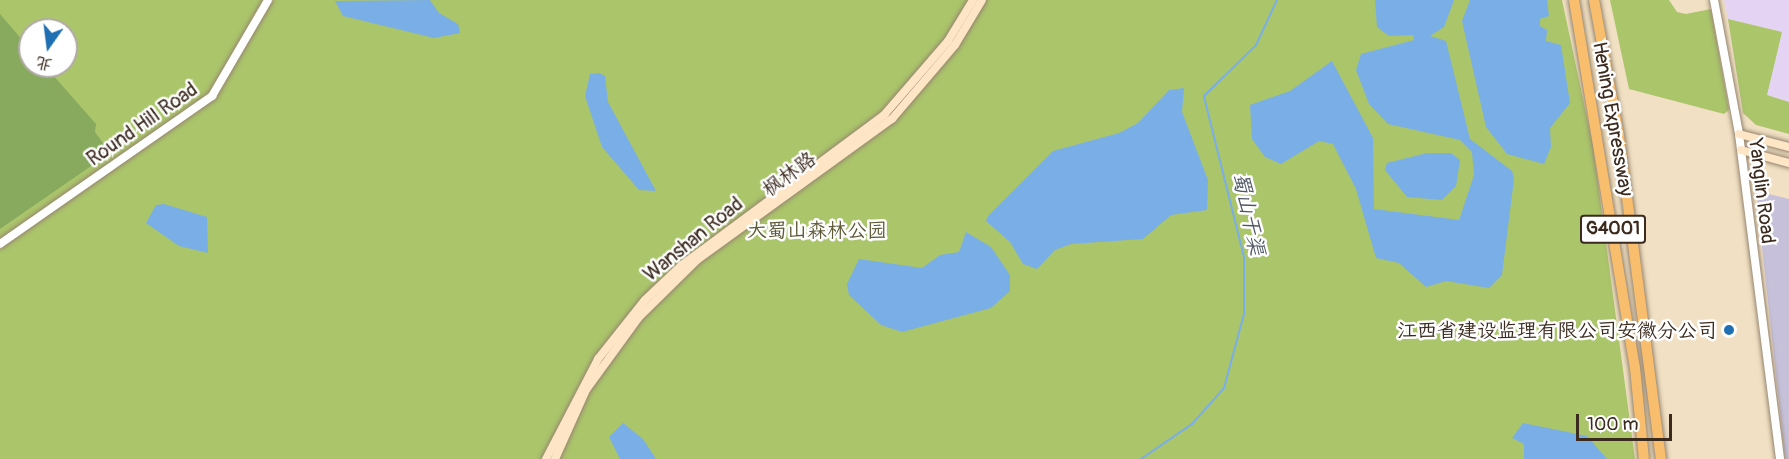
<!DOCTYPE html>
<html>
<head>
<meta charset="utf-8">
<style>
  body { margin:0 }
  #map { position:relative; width:1789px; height:459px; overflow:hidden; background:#f1e0c3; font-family:Pangolin,"LXGW WenKai TC",sans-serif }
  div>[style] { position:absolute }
  .built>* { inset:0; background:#e4d3f2 }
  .industrial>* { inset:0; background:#c6c0da }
  .green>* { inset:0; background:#abc56b }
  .forest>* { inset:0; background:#88aa5f }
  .water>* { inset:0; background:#7aaee7 }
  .stream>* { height:2px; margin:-1px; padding:0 1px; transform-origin:1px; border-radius:1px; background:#7aaee7 }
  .roads { filter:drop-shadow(0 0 2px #968570) drop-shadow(0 0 2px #968570) }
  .tertiary>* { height:8px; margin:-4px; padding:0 4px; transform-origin:4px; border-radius:4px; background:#fff }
  .secondary>* { height:8px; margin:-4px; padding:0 4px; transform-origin:4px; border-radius:4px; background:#fde5c5 }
  .motorway>* { height:10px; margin:-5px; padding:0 5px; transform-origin:5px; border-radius:5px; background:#f9be6d }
  .dots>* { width:16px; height:16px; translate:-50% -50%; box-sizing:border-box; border:3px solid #fff; border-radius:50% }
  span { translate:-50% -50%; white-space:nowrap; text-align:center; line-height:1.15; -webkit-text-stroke:5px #fff; paint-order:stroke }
  .shield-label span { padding:2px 4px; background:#fff; border:2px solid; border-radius:4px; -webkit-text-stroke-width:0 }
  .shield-label { font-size:18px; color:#3b2a1e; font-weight:700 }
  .street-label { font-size:20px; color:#3b2a1e }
  .park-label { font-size:20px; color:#5d5835 }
  .poi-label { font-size:20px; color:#3b2a1e }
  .right { translate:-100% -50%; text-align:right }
  .water-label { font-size:21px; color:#515864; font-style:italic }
  .north { position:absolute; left:18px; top:18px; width:60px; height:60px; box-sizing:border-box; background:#fff; border:2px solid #b1aaa5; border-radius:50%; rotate:194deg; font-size:16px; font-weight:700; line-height:24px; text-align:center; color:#3b2a1e }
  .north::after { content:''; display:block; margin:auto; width:21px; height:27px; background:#1f6fb2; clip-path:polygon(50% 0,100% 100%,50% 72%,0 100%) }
  .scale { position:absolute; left:1576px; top:414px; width:96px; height:27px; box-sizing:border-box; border:3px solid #3b2a1e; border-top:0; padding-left:8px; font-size:18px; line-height:21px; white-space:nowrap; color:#3b2a1e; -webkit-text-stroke:4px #fff; paint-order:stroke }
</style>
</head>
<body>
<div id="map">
  <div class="built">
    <div style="clip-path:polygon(1724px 0,1789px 0,1789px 102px,1766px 95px,1782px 32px,1728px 19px)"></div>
  </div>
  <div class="industrial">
    <div style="clip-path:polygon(1756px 191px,1789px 199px,1789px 459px,1785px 459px)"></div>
  </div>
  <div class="green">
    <div style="clip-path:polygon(evenodd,0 0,1562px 0,1593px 146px,1635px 459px,0 459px,0 0,30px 30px,66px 30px,66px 66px,30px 66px,30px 30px)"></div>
    <div style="clip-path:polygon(1610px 0,1669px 0,1677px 12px,1686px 14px,1711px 9px,1729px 110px,1724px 114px,1629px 89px)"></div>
    <div style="clip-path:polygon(1728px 19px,1782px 32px,1767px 95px,1789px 102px,1789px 134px,1756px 125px,1743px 113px)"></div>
  </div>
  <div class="forest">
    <div style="clip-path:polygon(0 14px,30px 49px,30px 66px,45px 66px,96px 124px,95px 132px,110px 153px,0 229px)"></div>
  </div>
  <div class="water">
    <div style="clip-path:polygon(430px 0,439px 13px,458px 24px,460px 33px,434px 38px,343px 16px,335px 1px)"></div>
    <div style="clip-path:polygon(1375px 0,1454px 0,1444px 27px,1430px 36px,1446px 41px,1470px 139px,1512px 171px,1514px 179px,1502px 275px,1489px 288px,1446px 281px,1426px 287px,1399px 263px,1376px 258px,1356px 189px,1333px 144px,1319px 141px,1281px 164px,1265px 157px,1252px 139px,1250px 105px,1290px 91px,1332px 61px,1373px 138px,1374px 209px,1459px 220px,1474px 175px,1472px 152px,1460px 140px,1388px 124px,1369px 104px,1356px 70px,1361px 54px,1414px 40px,1413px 35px,1389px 36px,1377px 27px)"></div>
    <div style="clip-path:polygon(1470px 0,1547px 0,1549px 16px,1540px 19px,1540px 26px,1547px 30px,1546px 41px,1561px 45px,1570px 103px,1550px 128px,1551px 147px,1544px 164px,1507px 154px,1486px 127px,1462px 21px)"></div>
    <div style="clip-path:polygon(599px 73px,605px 76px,608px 102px,656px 191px,639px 190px,602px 147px,585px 96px,590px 74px)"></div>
    <div style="clip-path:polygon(1184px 88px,1182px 112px,1208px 180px,1207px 210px,1171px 215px,1143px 239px,1071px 244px,1055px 250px,1037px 269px,1023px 264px,1010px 242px,986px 221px,988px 216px,1053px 151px,1119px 133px,1138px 123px,1169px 90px)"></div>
    <div style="clip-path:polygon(1427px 153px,1451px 153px,1460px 160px,1456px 186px,1442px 200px,1407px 197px,1385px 170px,1387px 163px)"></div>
    <div style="clip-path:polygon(164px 204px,207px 217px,208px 253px,179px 246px,146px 223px,156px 205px)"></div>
    <div style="clip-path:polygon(966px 232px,991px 247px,1010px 275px,1010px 291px,991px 308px,902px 332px,881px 325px,849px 295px,847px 284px,859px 259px,922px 268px,940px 255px,959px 252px)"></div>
    <div style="clip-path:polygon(623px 423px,643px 439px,656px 459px,620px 459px,609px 437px)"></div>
    <div style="clip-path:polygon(1523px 423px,1587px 436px,1607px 459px,1524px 459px,1524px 444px,1512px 438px)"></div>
  </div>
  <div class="stream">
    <div style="left:1141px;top:459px;width:62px;rotate:-34.5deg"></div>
    <div style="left:1192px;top:424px;width:48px;rotate:-48.4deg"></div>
    <div style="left:1224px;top:388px;width:77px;rotate:-74.9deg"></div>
    <div style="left:1244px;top:314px;width:57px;rotate:-90deg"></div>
    <div style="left:1244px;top:257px;width:166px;rotate:-104deg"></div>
    <div style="left:1204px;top:96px;width:73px;rotate:-44.4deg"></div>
    <div style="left:1256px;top:45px;width:50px;rotate:-65deg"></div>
  </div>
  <div class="roads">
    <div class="tertiary">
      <div style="left:1714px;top:0;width:136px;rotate:79.4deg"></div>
      <div style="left:1739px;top:134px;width:328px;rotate:82.8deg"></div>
      <div style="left:0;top:244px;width:259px;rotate:-34.9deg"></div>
      <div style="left:212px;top:96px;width:111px;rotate:-59.7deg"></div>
    </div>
    <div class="secondary">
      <div style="left:1739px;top:134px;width:52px;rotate:14.6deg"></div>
      <div style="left:1741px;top:150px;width:50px;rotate:15.2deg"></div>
      <div style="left:546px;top:459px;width:113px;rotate:-62.5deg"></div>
      <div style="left:598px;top:359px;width:75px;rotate:-51.5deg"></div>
      <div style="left:645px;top:300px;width:51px;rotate:-43.4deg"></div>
      <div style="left:682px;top:265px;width:252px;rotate:-36.6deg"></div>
      <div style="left:884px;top:115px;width:98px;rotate:-49.1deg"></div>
      <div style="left:948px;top:41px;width:48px;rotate:-58.6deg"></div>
      <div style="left:555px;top:459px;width:76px;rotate:-65.8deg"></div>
      <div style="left:586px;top:390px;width:90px;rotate:-54deg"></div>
      <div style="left:639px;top:317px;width:81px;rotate:-44.5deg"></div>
      <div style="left:697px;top:260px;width:241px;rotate:-35.9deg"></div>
      <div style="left:892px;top:119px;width:97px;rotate:-49.6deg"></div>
      <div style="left:955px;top:45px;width:52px;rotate:-59deg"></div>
    </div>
    <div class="motorway">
      <div style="left:1574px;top:0;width:373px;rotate:80.6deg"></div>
      <div style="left:1635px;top:368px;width:91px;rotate:84.4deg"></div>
      <div style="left:1594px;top:0;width:138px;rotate:79.6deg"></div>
      <div style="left:1619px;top:136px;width:326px;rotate:82.6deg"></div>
    </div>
  </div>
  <div class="dots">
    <div style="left:1729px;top:330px;background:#1f6fb2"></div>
  </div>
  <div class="shield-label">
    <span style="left:1613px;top:229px">G4001</span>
  </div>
  <div class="street-label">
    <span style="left:1613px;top:119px;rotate:80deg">Hening Expressway</span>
    <span style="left:142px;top:124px;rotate:-35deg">Round Hill Road</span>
    <span style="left:789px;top:174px;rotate:-36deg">枫林路</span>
    <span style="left:1762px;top:191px;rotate:83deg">Yanglin Road</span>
    <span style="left:693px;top:239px;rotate:-39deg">Wanshan Road</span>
  </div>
  <div class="park-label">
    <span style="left:817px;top:230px">大蜀山森林公园</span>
  </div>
  <div class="poi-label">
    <span class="right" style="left:1717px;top:330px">江西省建设监理有限公司安徽分公司</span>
  </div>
  <div class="water-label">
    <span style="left:1248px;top:214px;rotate:78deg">蜀山干渠</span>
  </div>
  <div class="north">北</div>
  <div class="scale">100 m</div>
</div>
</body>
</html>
